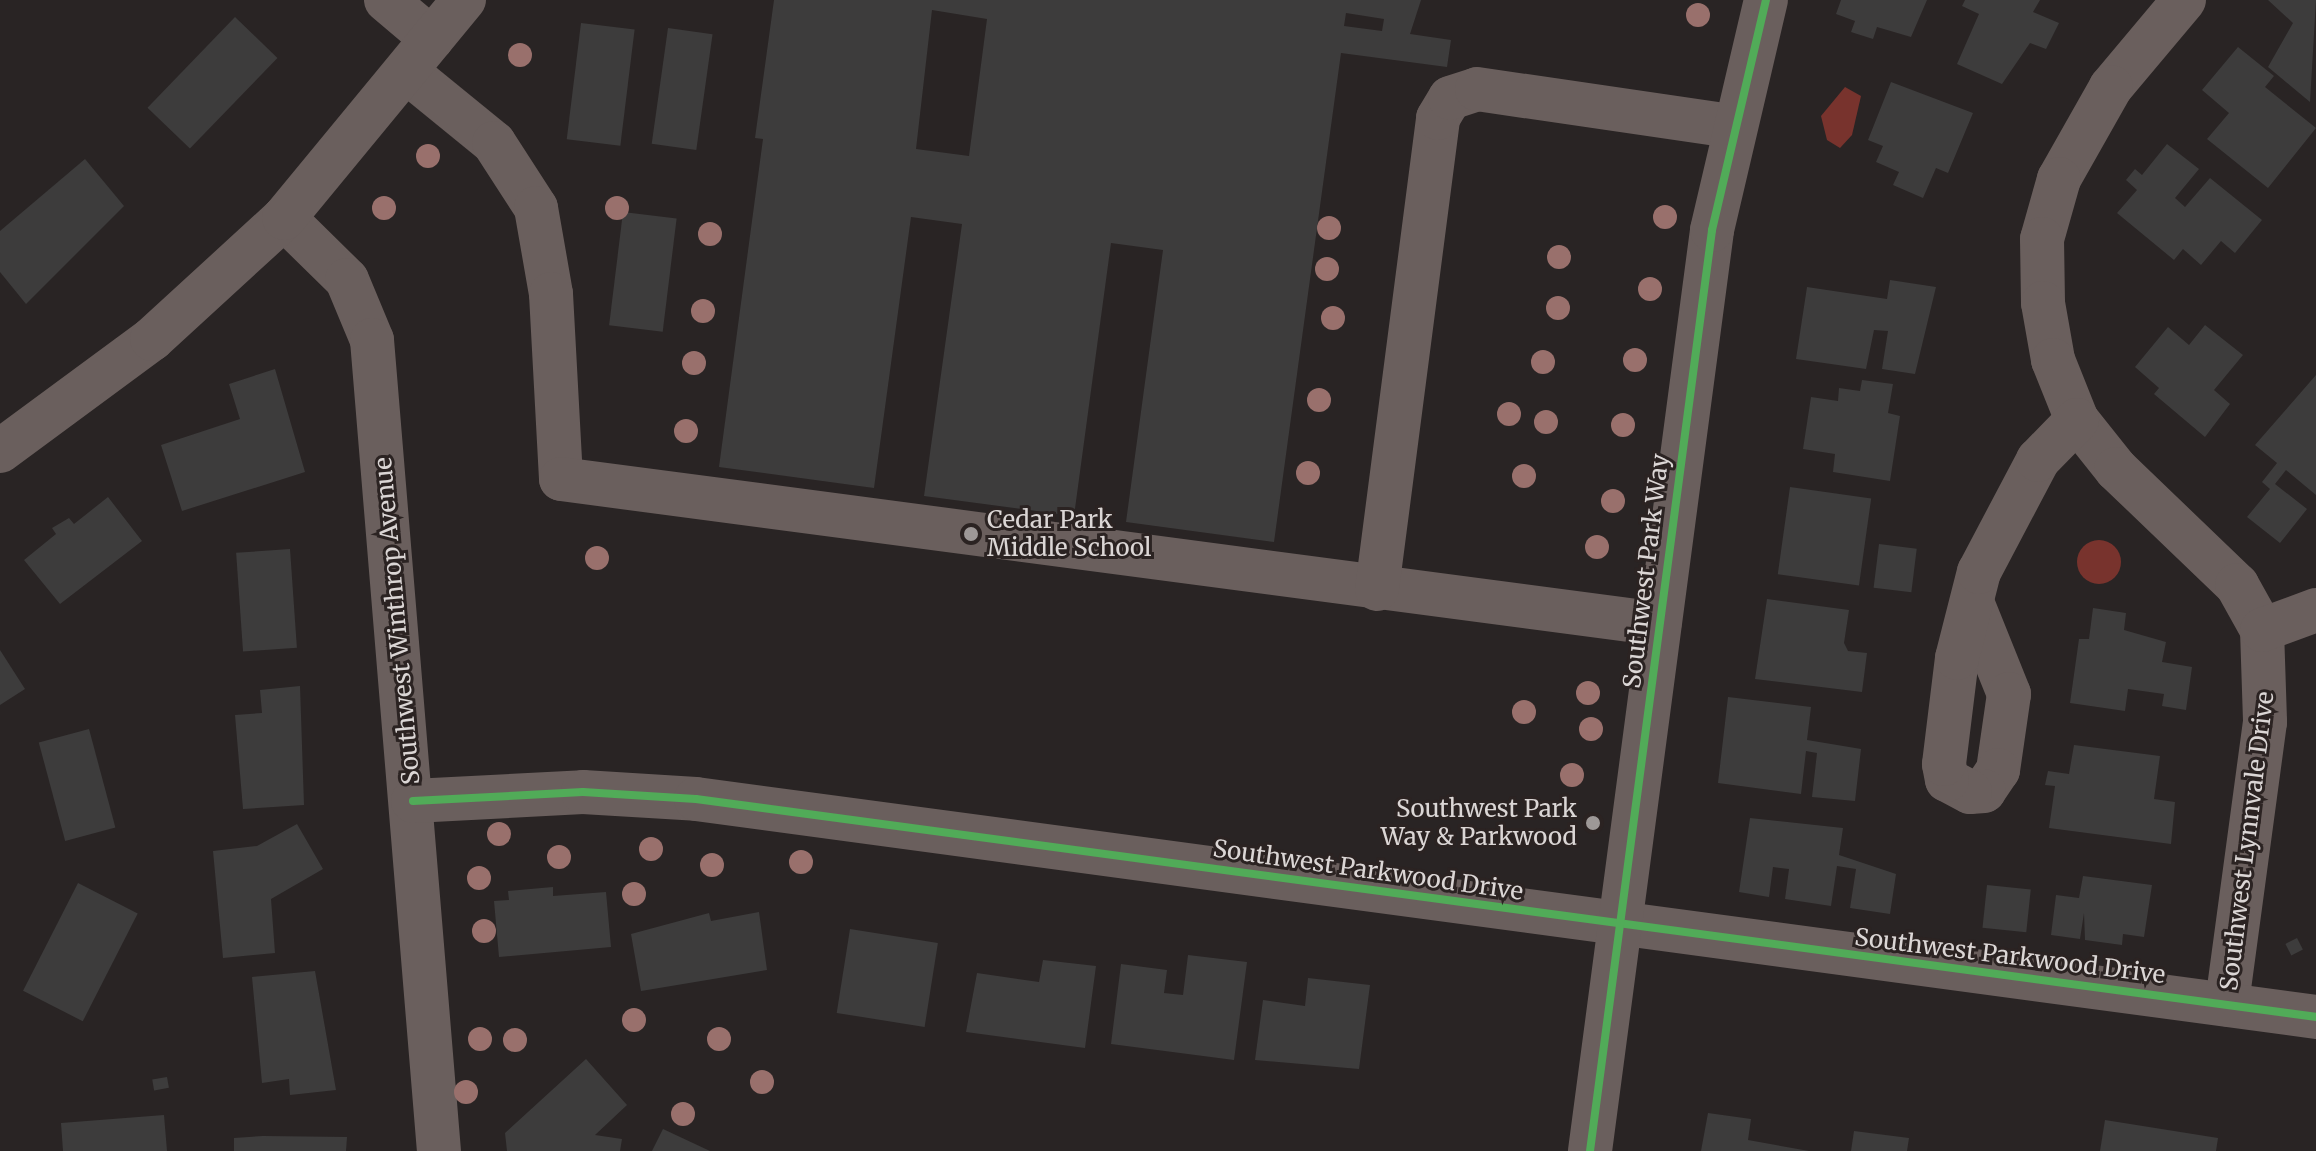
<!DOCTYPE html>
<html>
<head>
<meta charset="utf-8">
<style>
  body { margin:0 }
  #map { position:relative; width:2316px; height:1151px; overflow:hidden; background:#292424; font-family:Merriweather,serif }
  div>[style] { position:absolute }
  .water>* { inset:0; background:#78332d }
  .round { border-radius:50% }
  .building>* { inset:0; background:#3d3c3c; transform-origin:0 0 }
  .minor>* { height:44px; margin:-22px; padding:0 22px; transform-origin:22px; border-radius:22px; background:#6a5f5d }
  .cycleway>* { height:8px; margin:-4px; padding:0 4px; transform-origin:4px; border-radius:4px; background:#51ab58 }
  .trees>* { width:24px; height:24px; margin:-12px; border-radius:50%; background:#99706c }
  .dots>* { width:22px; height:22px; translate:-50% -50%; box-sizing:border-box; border:4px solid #2b2322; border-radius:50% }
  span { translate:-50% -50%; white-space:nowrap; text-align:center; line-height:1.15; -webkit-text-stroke:6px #2b2322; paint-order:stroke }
  .poi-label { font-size:24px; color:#dbd6d5 }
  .left { translate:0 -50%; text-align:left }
  .right { translate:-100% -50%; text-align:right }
  .street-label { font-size:24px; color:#dbd6d5 }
</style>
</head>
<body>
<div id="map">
  <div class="water">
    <div style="clip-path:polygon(1845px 87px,1861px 96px,1852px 135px,1840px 148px,1827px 140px,1821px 116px)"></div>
    <div class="round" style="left:2077px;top:540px;width:44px;height:44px"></div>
  </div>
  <div class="building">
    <div style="clip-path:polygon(evenodd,774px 0,1421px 0,1410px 34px,1451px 40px,1447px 67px,1341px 53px,1274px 542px,1126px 522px,1163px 250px,1111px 243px,1074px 516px,924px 496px,962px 224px,911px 217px,874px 488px,719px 467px,763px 139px,755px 138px,774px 0,932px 10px,987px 19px,969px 156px,916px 149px,932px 10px,774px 0,1346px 13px,1384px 19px,1382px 31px,1344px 26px,1346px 13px)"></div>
    <div style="clip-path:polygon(1841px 0,1927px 0,1911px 37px,1877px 27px,1873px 39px,1851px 32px,1855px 21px,1836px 14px)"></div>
    <div style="clip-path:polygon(1965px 0,2040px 0,2033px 12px,2059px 23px,2046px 49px,2030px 43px,2002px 84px,1957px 64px,1979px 14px,1962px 6px)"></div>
    <div style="clip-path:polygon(2268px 0,2316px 0,2310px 102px,2268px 67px,2293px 23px)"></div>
    <div style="left:235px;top:17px;width:59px;height:126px;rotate:44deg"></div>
    <div style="left:581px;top:23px;width:54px;height:117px;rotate:7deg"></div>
    <div style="left:668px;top:28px;width:45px;height:117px;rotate:8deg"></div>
    <div style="clip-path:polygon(2238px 47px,2274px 76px,2265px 87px,2316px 128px,2268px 188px,2207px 139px,2229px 113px,2202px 90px)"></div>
    <div style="clip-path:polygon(1891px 82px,1973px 113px,1948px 173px,1936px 168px,1923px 198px,1893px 185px,1899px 172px,1876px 162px,1883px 146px,1868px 140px)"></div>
    <div style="clip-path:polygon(2167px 144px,2199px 169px,2175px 198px,2185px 207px,2210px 178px,2262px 220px,2235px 253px,2221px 241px,2201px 265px,2183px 249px,2174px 260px,2117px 213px,2137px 190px,2126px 180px,2135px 169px,2142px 175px)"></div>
    <div style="clip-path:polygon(85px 159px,124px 206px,26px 304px,0 272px,0 231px)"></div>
    <div style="left:623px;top:212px;width:54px;height:114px;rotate:7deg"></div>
    <div style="clip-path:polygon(1890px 280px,1936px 287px,1915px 374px,1882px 369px,1888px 331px,1874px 330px,1866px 369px,1796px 359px,1807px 287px,1887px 299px)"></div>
    <div style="clip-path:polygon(2205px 325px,2243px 355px,2214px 390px,2230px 404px,2205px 437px,2154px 394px,2159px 388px,2135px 367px,2168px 327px,2189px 345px)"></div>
    <div style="clip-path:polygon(275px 369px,305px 472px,182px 511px,161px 445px,240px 419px,229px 384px)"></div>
    <div style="clip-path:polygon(2316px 375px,2316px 495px,2286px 470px,2275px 484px,2307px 509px,2280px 543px,2247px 517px,2270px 489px,2262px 482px,2277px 463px,2255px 445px)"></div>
    <div style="clip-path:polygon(1862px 380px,1893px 384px,1888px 413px,1900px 416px,1890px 481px,1833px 472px,1835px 454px,1803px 449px,1811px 397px,1838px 401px,1839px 388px,1860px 391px)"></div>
    <div style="left:1790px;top:487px;width:82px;height:88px;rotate:8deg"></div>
    <div style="clip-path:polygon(108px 497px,142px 541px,60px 604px,24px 560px,56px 534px,52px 528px,69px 518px,74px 524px)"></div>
    <div style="left:1879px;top:544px;width:38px;height:44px;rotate:7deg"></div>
    <div style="left:290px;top:549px;width:99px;height:54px;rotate:86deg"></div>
    <div style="clip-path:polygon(1767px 599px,1849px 610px,1844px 643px,1848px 651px,1867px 653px,1862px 692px,1755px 679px)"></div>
    <div style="clip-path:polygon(2093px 608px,2126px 613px,2124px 630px,2166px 642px,2162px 662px,2192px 667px,2186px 710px,2162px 706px,2164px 694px,2128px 689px,2125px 711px,2070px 703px,2079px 639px,2089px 639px)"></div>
    <div style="clip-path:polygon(0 650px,25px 689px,0 705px)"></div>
    <div style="clip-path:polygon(300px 686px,304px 805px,243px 809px,235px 715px,262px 713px,260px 690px)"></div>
    <div style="clip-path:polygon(1728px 697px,1811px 707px,1807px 740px,1861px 749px,1855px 801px,1812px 797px,1817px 753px,1806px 751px,1801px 794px,1718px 783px)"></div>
    <div style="left:89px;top:729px;width:102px;height:52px;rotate:75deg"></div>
    <div style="clip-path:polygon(2074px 745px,2160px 756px,2154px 799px,2175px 802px,2171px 844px,2049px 828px,2055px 786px,2045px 785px,2048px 771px,2069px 774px)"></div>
    <div style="clip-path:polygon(1750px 818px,1843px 828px,1839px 855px,1896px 874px,1890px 914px,1850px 908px,1856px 869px,1837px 866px,1831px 906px,1785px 899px,1789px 869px,1773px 867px,1769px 897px,1739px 892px)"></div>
    <div style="clip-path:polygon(297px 824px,323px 869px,271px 899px,275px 953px,223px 958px,213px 851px,257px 846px)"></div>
    <div style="clip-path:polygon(2083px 876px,2152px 885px,2144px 937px,2123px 934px,2122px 945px,2085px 940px,2084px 913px,2080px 939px,2051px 935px,2056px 895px,2079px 898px)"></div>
    <div style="left:78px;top:883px;width:67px;height:121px;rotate:27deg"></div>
    <div style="left:1987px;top:885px;width:44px;height:43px;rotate:6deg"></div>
    <div style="clip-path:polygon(553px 887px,553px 896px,606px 892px,611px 947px,499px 957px,494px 901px,509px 900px,508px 891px)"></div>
    <div style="clip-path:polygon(759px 912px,767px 970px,641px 991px,631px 934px,709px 913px,711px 921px)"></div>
    <div style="left:850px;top:929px;width:89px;height:85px;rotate:9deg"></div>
    <div style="left:2297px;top:938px;width:13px;height:13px;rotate:63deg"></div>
    <div style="clip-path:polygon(1188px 955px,1247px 962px,1234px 1060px,1111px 1044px,1121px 964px,1167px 970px,1164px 993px,1183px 995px)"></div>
    <div style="clip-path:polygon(1043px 960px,1096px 966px,1085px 1048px,966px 1032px,977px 973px,1039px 982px)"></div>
    <div style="clip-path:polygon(315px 971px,336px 1090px,290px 1095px,289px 1079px,262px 1083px,252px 977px)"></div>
    <div style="clip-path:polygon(1308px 978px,1370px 985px,1359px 1069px,1255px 1060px,1263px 1000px,1305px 1006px)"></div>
    <div style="clip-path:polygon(586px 1059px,627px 1105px,595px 1135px,622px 1139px,620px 1151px,507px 1151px,505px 1133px)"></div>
    <div style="left:167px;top:1077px;width:11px;height:15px;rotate:80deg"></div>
    <div style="clip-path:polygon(1708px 1113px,1751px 1119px,1748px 1140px,1809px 1151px,1701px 1151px)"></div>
    <div style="clip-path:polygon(164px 1115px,167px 1151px,63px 1151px,61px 1123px)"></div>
    <div style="clip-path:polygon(2105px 1120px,2218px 1138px,2216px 1151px,2100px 1151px)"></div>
    <div style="clip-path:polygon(663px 1129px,710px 1151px,652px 1151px)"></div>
    <div style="clip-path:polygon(1854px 1131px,1909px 1138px,1907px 1151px,1851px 1151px)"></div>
    <div style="clip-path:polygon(263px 1136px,347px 1137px,346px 1151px,234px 1151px,234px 1138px)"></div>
  </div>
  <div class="minor">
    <div style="left:386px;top:0;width:60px;rotate:40.3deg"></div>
    <div style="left:2184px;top:0;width:114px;rotate:130deg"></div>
    <div style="left:2111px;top:87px;width:106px;rotate:119.5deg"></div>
    <div style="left:2059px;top:179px;width:62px;rotate:105.8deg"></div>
    <div style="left:2042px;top:239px;width:64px;rotate:89.1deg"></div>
    <div style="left:2043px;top:303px;width:58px;rotate:80deg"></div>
    <div style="left:2053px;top:360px;width:65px;rotate:68.2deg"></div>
    <div style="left:2077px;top:420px;width:63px;rotate:51.5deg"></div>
    <div style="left:2116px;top:469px;width:168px;rotate:43.8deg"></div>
    <div style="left:2237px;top:585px;width:51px;rotate:60.9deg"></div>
    <div style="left:2262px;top:630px;width:92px;rotate:88.1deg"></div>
    <div style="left:2265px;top:722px;width:285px;rotate:97.7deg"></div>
    <div style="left:407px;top:72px;width:112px;rotate:39.2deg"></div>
    <div style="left:494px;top:143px;width:77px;rotate:57.1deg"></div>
    <div style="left:536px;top:208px;width:87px;rotate:80.1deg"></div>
    <div style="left:551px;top:294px;width:185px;rotate:86.9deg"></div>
    <div style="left:561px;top:479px;width:1108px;rotate:7.52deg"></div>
    <div style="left:284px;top:218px;width:88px;rotate:44.5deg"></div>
    <div style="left:347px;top:280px;width:65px;rotate:67.4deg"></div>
    <div style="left:372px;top:340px;width:814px;rotate:85.28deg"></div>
    <div style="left:0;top:451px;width:189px;rotate:-36.4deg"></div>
    <div style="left:152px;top:339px;width:179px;rotate:-42.5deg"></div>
    <div style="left:284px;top:218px;width:283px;rotate:-50.5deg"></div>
    <div style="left:1377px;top:589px;width:475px;rotate:-82.6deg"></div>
    <div style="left:1438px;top:118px;width:23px;rotate:-59deg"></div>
    <div style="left:1450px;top:98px;width:28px;rotate:-18deg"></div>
    <div style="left:1477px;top:89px;width:258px;rotate:8.3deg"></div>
    <div style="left:1974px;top:607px;width:94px;rotate:68.1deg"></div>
    <div style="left:2009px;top:694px;width:77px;rotate:98.2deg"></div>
    <div style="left:1998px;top:770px;width:25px;rotate:124deg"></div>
    <div style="left:1984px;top:791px;width:14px;rotate:176deg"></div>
    <div style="left:1970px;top:792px;width:26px;rotate:-152deg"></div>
    <div style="left:1947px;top:780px;width:16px;rotate:-101deg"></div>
    <div style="left:1944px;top:764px;width:107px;rotate:-83deg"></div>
    <div style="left:1957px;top:658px;width:89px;rotate:-75.7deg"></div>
    <div style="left:1979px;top:572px;width:127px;rotate:-62.2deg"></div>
    <div style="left:2038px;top:460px;width:56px;rotate:-45.7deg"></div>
    <div style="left:2262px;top:630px;width:58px;rotate:-20.3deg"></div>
    <div style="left:413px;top:801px;width:170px;rotate:-3deg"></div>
    <div style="left:583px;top:792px;width:113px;rotate:3.5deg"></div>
    <div style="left:696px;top:799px;width:1635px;rotate:7.66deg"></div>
    <div style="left:1590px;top:1151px;width:929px;rotate:-82.45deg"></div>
    <div style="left:1712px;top:230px;width:236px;rotate:-76.8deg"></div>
  </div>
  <div class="cycleway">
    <div style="left:413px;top:801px;width:170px;rotate:-3deg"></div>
    <div style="left:583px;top:792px;width:113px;rotate:3.5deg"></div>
    <div style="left:696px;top:799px;width:1635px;rotate:7.66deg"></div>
    <div style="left:1590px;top:1151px;width:929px;rotate:-82.45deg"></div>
    <div style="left:1712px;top:230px;width:236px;rotate:-76.8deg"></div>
  </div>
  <div class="trees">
    <div style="left:1698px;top:15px"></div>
    <div style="left:520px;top:55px"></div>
    <div style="left:428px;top:156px"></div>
    <div style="left:384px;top:208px"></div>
    <div style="left:617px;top:208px"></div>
    <div style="left:1665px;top:217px"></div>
    <div style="left:1329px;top:228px"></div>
    <div style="left:710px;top:234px"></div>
    <div style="left:1559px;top:257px"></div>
    <div style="left:1327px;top:269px"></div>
    <div style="left:1650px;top:289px"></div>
    <div style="left:1558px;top:308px"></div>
    <div style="left:703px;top:311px"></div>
    <div style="left:1333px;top:318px"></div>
    <div style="left:1635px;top:360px"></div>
    <div style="left:1543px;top:362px"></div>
    <div style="left:694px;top:363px"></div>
    <div style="left:1319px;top:400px"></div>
    <div style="left:1509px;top:414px"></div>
    <div style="left:1546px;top:422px"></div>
    <div style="left:1623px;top:425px"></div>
    <div style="left:686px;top:431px"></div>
    <div style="left:1308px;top:473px"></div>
    <div style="left:1524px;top:476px"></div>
    <div style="left:1613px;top:501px"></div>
    <div style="left:1597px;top:547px"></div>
    <div style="left:597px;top:558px"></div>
    <div style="left:1588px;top:693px"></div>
    <div style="left:1524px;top:712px"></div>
    <div style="left:1591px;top:729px"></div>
    <div style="left:1572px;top:775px"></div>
    <div style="left:499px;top:834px"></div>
    <div style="left:651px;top:849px"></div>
    <div style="left:559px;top:857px"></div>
    <div style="left:801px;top:862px"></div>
    <div style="left:712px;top:865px"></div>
    <div style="left:479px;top:878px"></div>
    <div style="left:634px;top:894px"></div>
    <div style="left:484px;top:931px"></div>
    <div style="left:634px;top:1020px"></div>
    <div style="left:480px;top:1039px"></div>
    <div style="left:719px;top:1039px"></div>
    <div style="left:515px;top:1040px"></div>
    <div style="left:762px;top:1082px"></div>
    <div style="left:466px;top:1092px"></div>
    <div style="left:683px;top:1114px"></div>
  </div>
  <div class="dots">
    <div style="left:971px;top:534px;background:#9d9897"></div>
    <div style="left:1593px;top:823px;background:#9d9897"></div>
  </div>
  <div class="poi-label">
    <span class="left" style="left:987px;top:534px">Cedar Park<br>Middle School</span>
    <span class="right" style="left:1577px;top:823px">Southwest Park<br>Way &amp; Parkwood</span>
  </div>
  <div class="street-label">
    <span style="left:1646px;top:571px;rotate:-83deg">Southwest Park Way</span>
    <span style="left:397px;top:621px;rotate:-95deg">Southwest Winthrop Avenue</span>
    <span style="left:2247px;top:841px;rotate:-83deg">Southwest Lynnvale Drive</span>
    <span style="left:1368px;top:870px;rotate:8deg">Southwest Parkwood Drive</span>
    <span style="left:2010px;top:956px;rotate:7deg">Southwest Parkwood Drive</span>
  </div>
</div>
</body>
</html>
